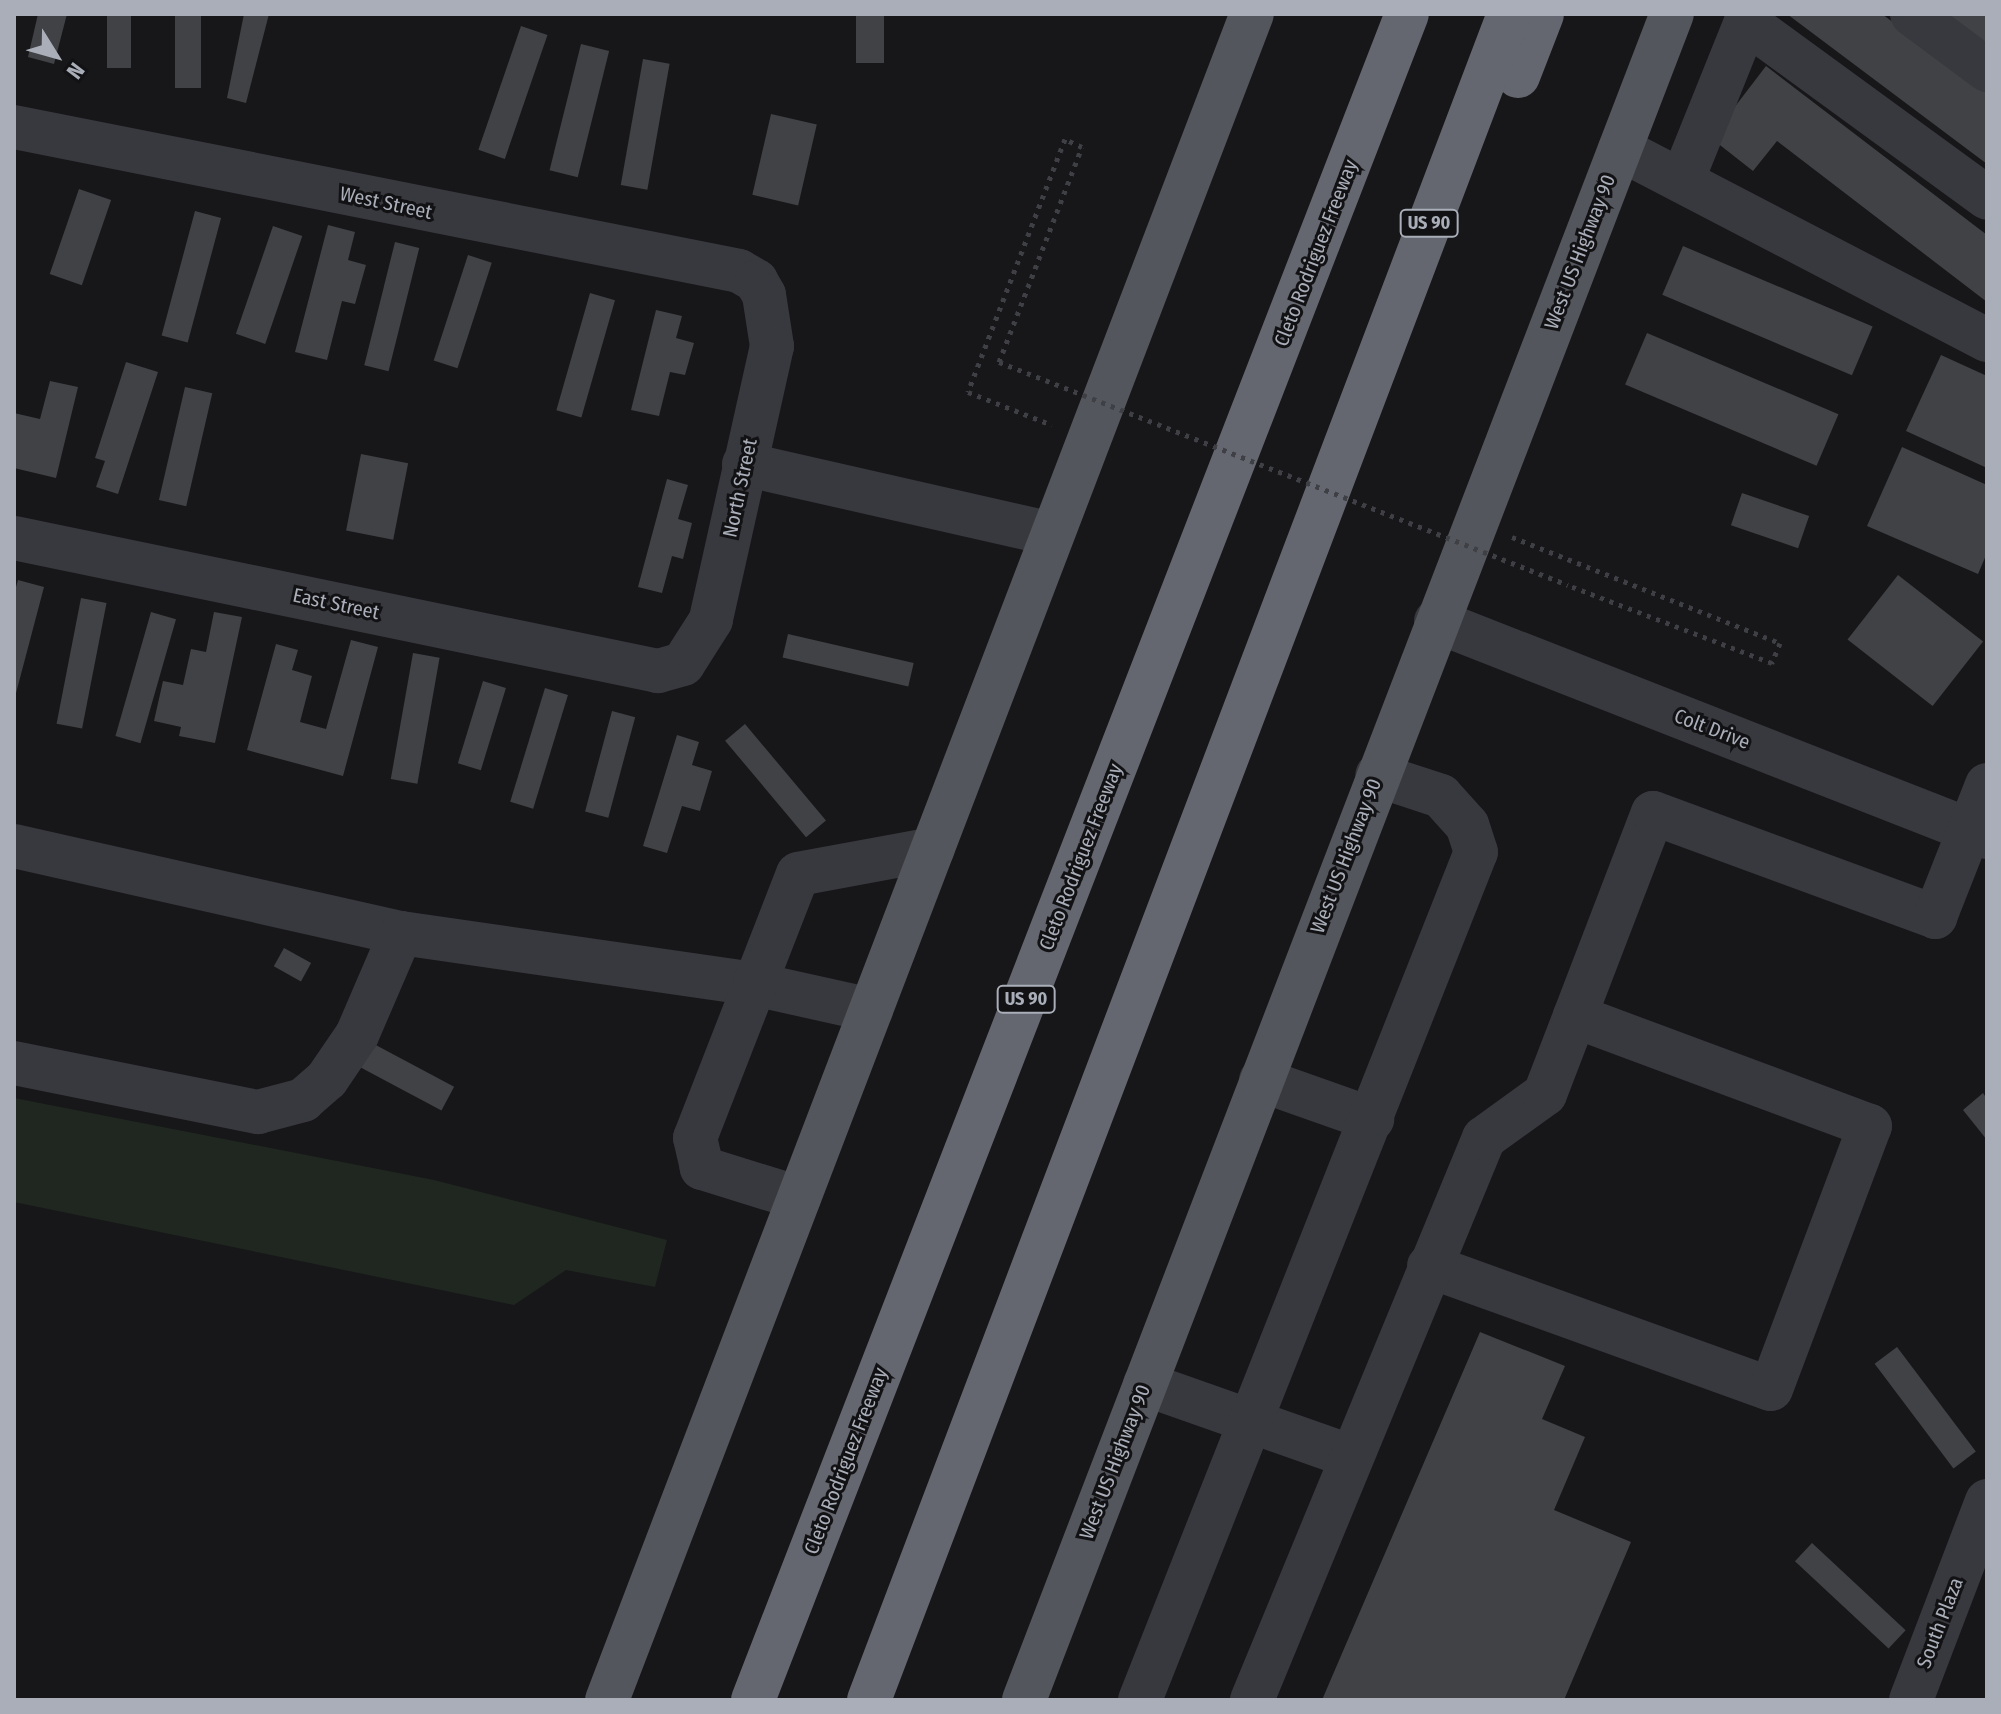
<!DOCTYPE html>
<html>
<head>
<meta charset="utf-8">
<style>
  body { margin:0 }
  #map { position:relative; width:2001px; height:1714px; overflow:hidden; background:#171719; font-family:"Fira Sans Condensed",sans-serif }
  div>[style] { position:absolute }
  .green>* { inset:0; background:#1f2720 }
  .building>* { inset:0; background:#414246; transform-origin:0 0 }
  .path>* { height:5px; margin-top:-2.5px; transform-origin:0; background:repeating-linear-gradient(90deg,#3e4045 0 4px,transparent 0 10px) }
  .minor>* { height:44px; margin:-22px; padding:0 22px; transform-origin:22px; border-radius:22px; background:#38393e }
  .major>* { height:44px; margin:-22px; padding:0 22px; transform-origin:22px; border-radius:22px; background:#54565d }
  .highway>* { height:44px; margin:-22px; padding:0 22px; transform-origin:22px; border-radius:22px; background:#64676f }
  .path-bridge>* { height:5px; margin-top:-2.5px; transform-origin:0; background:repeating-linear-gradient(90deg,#3e4045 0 4px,transparent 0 10px) }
  span { translate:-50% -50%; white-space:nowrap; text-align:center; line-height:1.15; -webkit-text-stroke:6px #121214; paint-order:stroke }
  .shield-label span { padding:2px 6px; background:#121214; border:2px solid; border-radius:6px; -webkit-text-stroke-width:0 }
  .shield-label { font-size:18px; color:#a9aeb9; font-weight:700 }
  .street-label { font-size:20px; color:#a9aeb9 }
  .frame { position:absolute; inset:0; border:16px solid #a9aeb9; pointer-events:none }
  .north { position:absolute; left:16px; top:16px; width:80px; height:80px; -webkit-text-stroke:6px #121214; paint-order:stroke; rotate:127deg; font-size:22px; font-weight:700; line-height:32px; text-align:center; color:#a9aeb9 }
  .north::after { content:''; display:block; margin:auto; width:28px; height:36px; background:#a9aeb9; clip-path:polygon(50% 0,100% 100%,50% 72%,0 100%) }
</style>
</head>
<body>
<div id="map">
  <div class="green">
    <div style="clip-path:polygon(14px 1098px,434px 1180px,667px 1240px,655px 1287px,566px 1270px,514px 1305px,14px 1202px)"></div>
  </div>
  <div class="building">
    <div style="clip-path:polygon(38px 14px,67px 14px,54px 64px,28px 57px)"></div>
    <div style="left:107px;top:14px;width:24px;height:54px"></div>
    <div style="left:175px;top:14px;width:26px;height:74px"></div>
    <div style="clip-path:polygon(244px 14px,269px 14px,246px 103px,227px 98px)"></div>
    <div style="left:856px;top:14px;width:28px;height:49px"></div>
    <div style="clip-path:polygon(1787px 14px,1882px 14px,1987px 93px,1987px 164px)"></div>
    <div style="clip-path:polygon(1947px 14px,1987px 14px,1987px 44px)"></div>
    <div style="left:521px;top:26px;width:28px;height:131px;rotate:19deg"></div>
    <div style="left:581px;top:44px;width:29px;height:130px;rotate:14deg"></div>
    <div style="left:643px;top:59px;width:27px;height:128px;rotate:10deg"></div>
    <div style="clip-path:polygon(1766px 66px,1987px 235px,1987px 302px,1777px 141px,1753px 171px,1711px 138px)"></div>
    <div style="left:771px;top:114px;width:47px;height:83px;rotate:13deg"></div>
    <div style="left:79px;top:189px;width:34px;height:90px;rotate:19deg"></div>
    <div style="left:195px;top:211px;width:27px;height:129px;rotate:15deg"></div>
    <div style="clip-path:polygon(328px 225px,355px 232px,348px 260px,366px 265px,355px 304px,342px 301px,327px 360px,295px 352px)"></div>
    <div style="left:273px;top:226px;width:31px;height:114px;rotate:19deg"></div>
    <div style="left:395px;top:242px;width:25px;height:127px;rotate:14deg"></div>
    <div style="left:1683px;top:246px;width:206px;height:53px;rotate:23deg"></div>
    <div style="left:468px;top:255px;width:25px;height:111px;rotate:18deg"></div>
    <div style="left:590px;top:293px;width:26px;height:122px;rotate:16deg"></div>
    <div style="clip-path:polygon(656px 310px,682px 316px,676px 338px,694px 343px,685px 375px,670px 372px,659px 416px,631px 410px)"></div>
    <div style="left:1647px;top:333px;width:208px;height:56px;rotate:23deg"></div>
    <div style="clip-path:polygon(1941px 355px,1987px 376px,1987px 468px,1906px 431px)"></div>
    <div style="clip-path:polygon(126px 362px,158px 372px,118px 494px,96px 487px,105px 461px,95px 458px)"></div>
    <div style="clip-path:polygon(50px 381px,78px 387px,56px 478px,14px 468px,14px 413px,40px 419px)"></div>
    <div style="left:185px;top:387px;width:28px;height:116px;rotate:13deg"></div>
    <div style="clip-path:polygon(1902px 447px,1987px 485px,1987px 553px,1978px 574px,1867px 526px)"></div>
    <div style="left:361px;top:454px;width:48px;height:78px;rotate:11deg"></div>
    <div style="clip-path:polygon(667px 479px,688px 485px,678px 519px,692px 523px,683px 559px,672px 556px,662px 593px,638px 587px)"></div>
    <div style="left:1742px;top:493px;width:71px;height:34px;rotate:19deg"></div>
    <div style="left:1898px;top:575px;width:108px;height:82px;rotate:38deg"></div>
    <div style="clip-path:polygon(18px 580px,44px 587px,15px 697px,14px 594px)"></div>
    <div style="left:81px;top:598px;width:26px;height:128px;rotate:11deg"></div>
    <div style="left:151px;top:612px;width:26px;height:129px;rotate:16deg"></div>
    <div style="clip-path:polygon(214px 612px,242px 617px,215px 743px,179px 736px,181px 727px,154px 721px,163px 681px,183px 685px,191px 649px,206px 652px)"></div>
    <div style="left:788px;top:634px;width:129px;height:24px;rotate:13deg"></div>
    <div style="clip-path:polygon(351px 640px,378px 647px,343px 776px,247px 750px,276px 644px,298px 650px,292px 670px,312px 676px,300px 722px,326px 729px)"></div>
    <div style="left:413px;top:653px;width:27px;height:128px;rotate:10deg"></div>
    <div style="left:483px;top:681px;width:24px;height:86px;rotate:17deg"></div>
    <div style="left:545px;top:688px;width:24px;height:119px;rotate:17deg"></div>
    <div style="left:612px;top:711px;width:24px;height:104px;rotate:15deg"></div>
    <div style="left:745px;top:724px;width:126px;height:26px;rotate:50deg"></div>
    <div style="clip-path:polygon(677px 735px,699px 742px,692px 765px,712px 771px,700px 811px,682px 806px,667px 853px,643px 846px)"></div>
    <div style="left:284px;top:948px;width:31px;height:21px;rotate:29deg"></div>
    <div style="left:372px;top:1043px;width:93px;height:27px;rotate:28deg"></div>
    <div style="clip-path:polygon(1983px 1093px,1987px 1099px,1987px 1140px,1963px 1110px)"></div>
    <div style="clip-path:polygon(1480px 1332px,1565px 1366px,1542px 1419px,1585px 1437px,1554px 1510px,1631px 1542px,1564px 1700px,1322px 1700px)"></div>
    <div style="left:1897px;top:1347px;width:131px;height:28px;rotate:53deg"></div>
    <div style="left:1812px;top:1543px;width:128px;height:25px;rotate:43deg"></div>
  </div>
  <div class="path">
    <div style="left:999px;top:362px;width:230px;rotate:-68.9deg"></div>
    <div style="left:1082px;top:147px;width:19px;rotate:-155deg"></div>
    <div style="left:1065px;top:139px;width:271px;rotate:111deg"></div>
    <div style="left:968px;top:392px;width:90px;rotate:21.4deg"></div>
    <div style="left:1512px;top:537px;width:288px;rotate:21.6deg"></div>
    <div style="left:1780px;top:643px;width:22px;rotate:112deg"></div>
    <div style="left:1772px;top:663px;width:218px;rotate:-159.1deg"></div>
  </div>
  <div class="minor">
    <div style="left:1912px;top:14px;width:94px;rotate:36.7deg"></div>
    <div style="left:1746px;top:22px;width:298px;rotate:36.1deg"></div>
    <div style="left:14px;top:127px;width:739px;rotate:11.23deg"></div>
    <div style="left:739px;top:271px;width:20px;rotate:30deg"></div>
    <div style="left:756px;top:281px;width:16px;rotate:60deg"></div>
    <div style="left:764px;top:295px;width:52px;rotate:81.1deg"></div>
    <div style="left:772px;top:346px;width:281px;rotate:102.6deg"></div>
    <div style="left:711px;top:620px;width:52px;rotate:122.5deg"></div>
    <div style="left:683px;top:664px;width:26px;rotate:164deg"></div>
    <div style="left:658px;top:671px;width:658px;rotate:-168.33deg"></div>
    <div style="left:1620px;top:149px;width:414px;rotate:27.5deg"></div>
    <div style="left:1682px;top:181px;width:180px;rotate:-68.1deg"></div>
    <div style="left:744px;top:464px;width:316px;rotate:12.8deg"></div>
    <div style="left:1436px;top:621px;width:592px;rotate:21.41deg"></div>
    <div style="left:14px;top:846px;width:397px;rotate:12.7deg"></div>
    <div style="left:401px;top:933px;width:357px;rotate:8.2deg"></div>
    <div style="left:754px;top:984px;width:120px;rotate:12.5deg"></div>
    <div style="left:14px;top:1063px;width:249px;rotate:11.4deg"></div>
    <div style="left:258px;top:1112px;width:47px;rotate:-14.9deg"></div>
    <div style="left:303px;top:1100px;width:32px;rotate:-41deg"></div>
    <div style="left:327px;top:1079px;width:53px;rotate:-55.7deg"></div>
    <div style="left:357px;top:1035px;width:111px;rotate:-66.7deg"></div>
    <div style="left:1261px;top:1080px;width:118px;rotate:19.4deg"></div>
    <div style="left:799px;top:1198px;width:102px;rotate:-162.8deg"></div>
    <div style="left:702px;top:1168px;width:31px;rotate:-103deg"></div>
    <div style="left:695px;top:1138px;width:283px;rotate:-68.7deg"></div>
    <div style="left:798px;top:874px;width:137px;rotate:-10.5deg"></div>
    <div style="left:1429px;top:1266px;width:363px;rotate:19.8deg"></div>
    <div style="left:1771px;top:1389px;width:281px;rotate:-69.4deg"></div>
    <div style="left:1870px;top:1126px;width:315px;rotate:-159.6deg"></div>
    <div style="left:1145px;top:1384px;width:216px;rotate:19.4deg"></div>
    <div style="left:1140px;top:1700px;width:912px;rotate:-68.39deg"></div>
    <div style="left:1476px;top:852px;width:28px;rotate:-108deg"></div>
    <div style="left:1467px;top:825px;width:39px;rotate:-132deg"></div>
    <div style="left:1441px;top:796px;width:67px;rotate:-161.8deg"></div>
    <div style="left:1252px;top:1700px;width:608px;rotate:-67.57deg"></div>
    <div style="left:1484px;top:1138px;width:75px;rotate:-35.8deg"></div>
    <div style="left:1545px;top:1094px;width:301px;rotate:-69deg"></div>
    <div style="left:1653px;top:813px;width:301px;rotate:20.2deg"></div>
    <div style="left:1935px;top:917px;width:142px;rotate:-68.5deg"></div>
    <div style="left:1911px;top:1700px;width:213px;rotate:-69.1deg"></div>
  </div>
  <div class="major">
    <div style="left:607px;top:1700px;width:1805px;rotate:-69.07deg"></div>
    <div style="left:1024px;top:1700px;width:1806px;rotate:-68.98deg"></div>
  </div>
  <div class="highway">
    <div style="left:1518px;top:76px;width:66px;rotate:-68.8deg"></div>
    <div style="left:753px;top:1700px;width:1808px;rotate:-68.8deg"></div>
    <div style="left:869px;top:1700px;width:1803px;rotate:-69.21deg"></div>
  </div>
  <div class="path-bridge">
    <div style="left:999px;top:362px;width:611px;rotate:21.4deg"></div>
  </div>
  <div class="shield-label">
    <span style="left:1429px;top:223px">US 90</span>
    <span style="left:1026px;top:999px">US 90</span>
  </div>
  <div class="street-label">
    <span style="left:386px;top:203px;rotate:12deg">West Street</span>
    <span style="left:1580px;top:252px;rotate:-69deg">West US Highway 90</span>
    <span style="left:1316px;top:253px;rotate:-69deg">Cleto Rodriguez Freeway</span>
    <span style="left:740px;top:488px;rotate:-78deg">North Street</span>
    <span style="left:336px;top:604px;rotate:12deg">East Street</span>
    <span style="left:1712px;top:729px;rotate:21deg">Colt Drive</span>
    <span style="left:1346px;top:856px;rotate:-69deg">West US Highway 90</span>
    <span style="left:1081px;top:857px;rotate:-69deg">Cleto Rodriguez Freeway</span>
    <span style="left:846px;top:1461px;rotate:-69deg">Cleto Rodriguez Freeway</span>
    <span style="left:1115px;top:1462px;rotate:-69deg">West US Highway 90</span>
    <span style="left:1940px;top:1623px;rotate:-69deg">South Plaza</span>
  </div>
  <div class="frame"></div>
  <div class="north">N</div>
</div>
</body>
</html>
